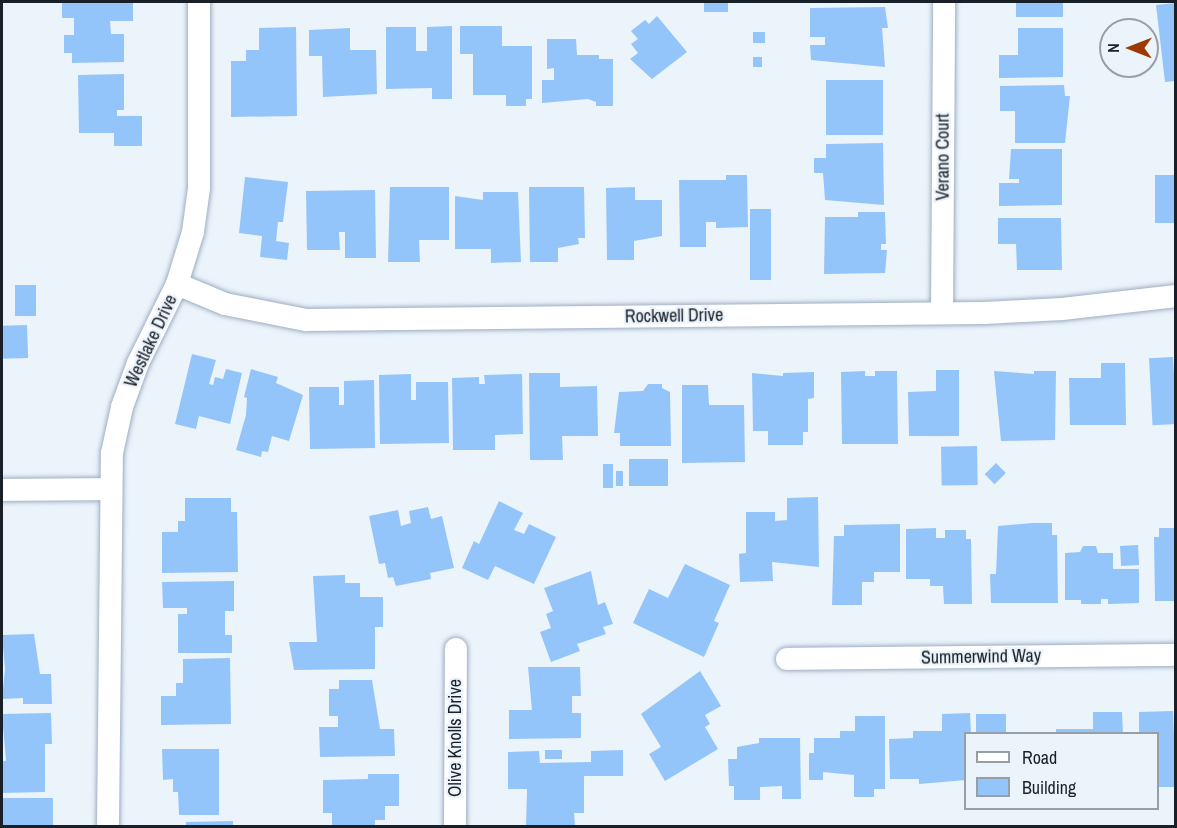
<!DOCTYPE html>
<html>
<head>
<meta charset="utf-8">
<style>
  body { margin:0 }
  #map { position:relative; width:1177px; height:828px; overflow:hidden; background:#ebf3fb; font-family:"Archivo Narrow",sans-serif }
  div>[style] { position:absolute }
  .building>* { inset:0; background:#94c5fa; transform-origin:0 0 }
  .roads { filter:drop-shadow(0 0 2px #9daec2) drop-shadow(0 0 2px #9daec2) }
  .street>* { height:22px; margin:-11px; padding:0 11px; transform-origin:11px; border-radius:11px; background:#fff }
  span { translate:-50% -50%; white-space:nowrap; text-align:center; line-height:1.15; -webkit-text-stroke:4.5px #ebf3fb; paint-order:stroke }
  .street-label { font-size:18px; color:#192027 }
  .frame { position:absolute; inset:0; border:3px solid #192027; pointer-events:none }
  .legend { position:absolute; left:964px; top:732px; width:195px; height:78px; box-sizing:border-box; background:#ebf3fb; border:2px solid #979fa6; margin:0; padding:8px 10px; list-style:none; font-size:18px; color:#192027 }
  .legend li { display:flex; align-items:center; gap:12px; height:30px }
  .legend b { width:30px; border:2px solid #979fa6 }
  .north { position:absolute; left:1099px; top:18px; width:60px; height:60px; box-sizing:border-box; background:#ebf3fb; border:2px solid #979fa6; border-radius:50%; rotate:270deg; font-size:16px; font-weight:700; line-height:24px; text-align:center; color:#192027 }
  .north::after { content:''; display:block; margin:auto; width:21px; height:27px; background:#9d3903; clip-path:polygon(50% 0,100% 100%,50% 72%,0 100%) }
</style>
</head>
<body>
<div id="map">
  <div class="building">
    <div style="clip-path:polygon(62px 2px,133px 2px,133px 21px,110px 21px,111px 34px,124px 34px,124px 62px,72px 63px,72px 53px,64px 53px,64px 35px,74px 35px,74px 18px,62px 18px)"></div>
    <div style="left:704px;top:2px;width:24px;height:10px"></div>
    <div style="left:1016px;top:2px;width:47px;height:15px"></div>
    <div style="clip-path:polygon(1176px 3px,1176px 81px,1165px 82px,1156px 5px)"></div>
    <div style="clip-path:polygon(885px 7px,888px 28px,882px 28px,885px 67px,811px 60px,810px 45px,825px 45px,825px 37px,810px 37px,810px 8px)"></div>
    <div style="clip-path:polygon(657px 16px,687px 52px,652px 79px,630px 59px,638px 53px,631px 44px,638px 39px,631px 31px,645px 20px,649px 24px)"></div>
    <div style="clip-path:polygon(452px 26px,452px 99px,432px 99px,432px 88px,386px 89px,386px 27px,416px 27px,416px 51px,427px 51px,427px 27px)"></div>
    <div style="clip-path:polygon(460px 26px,502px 26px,502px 46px,532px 46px,532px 99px,526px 99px,526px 106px,506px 106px,506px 95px,473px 95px,473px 54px,460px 54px)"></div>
    <div style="clip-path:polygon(296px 27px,297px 116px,231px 117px,231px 61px,246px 61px,246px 50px,259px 50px,259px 28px)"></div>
    <div style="clip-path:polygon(350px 28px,350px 50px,376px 50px,377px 94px,323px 97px,322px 56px,309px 56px,309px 30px)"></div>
    <div style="clip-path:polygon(1018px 28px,1063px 28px,1063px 77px,999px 78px,999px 55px,1018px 55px)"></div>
    <div style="left:753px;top:32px;width:12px;height:11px"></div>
    <div style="clip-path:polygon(547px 39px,576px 39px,577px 55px,599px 55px,599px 59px,613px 59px,613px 106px,596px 106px,596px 102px,588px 99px,542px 103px,542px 80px,554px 80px,554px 68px,547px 69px)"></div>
    <div style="left:753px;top:57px;width:9px;height:10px"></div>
    <div style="clip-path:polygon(124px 74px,124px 110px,117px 110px,117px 116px,142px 116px,142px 146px,114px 146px,114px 133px,79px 133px,78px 75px)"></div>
    <div style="left:883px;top:80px;width:55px;height:57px;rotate:90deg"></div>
    <div style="clip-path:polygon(1064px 85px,1065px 96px,1070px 96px,1065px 143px,1015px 143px,1015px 111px,1000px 111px,1000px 86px)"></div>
    <div style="clip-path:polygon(883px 143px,884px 205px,825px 200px,823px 173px,814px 173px,814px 158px,826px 158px,826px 144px)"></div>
    <div style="clip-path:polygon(1011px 149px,1062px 149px,1062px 205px,999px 206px,999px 183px,1019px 183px,1019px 179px,1009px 179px)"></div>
    <div style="clip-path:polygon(726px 175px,747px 175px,748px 227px,716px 228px,716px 222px,706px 222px,706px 247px,680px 247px,679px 180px,726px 180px)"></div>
    <div style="left:1155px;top:175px;width:21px;height:48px"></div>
    <div style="clip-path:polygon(245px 177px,288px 182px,283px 222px,278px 222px,276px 241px,289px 243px,287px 260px,260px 257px,262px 236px,239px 233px)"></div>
    <div style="clip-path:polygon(390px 187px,449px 187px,449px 240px,419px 240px,420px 262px,388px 262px)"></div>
    <div style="clip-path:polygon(529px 187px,584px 187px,585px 238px,578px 238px,579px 244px,558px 248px,558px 262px,530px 262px)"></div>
    <div style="clip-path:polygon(635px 187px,635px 200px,662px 200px,662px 236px,634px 241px,634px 260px,607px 260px,606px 188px)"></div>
    <div style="clip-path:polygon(375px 190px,376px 258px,345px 258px,345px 232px,339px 232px,340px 250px,307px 250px,306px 191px)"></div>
    <div style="clip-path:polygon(483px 192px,518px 192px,521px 262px,491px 263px,491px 249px,455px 249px,455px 196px,483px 200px)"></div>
    <div style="left:750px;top:209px;width:21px;height:71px"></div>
    <div style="clip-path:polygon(858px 212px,885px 212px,886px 244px,881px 244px,881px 250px,887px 250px,885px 273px,824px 274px,825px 217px,858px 217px)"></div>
    <div style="clip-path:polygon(998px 218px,1061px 218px,1062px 270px,1017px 270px,1016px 244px,998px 244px)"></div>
    <div style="left:15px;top:285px;width:21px;height:31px"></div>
    <div style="left:27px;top:325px;width:33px;height:25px;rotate:88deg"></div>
    <div style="clip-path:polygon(192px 354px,216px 360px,209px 384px,213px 385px,215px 377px,223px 379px,226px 369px,242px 373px,230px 424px,199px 416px,196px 429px,175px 424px)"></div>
    <div style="left:1173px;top:357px;width:67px;height:24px;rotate:87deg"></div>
    <div style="clip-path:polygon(1101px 363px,1125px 363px,1126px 425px,1070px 425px,1069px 378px,1101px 378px)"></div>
    <div style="clip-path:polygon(251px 369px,278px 377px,276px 383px,303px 395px,289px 441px,272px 436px,268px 452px,262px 451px,261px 457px,236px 450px,246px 415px,247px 398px,244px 397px)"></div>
    <div style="clip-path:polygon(936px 370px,959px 370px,959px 436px,909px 436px,908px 392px,936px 391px)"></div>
    <div style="clip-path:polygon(865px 371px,865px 376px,875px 376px,875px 371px,897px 371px,898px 444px,842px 444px,841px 372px)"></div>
    <div style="clip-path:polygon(994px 371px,1034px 374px,1034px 371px,1056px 371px,1055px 440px,1001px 441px)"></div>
    <div style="clip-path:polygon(814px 372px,814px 398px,808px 399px,808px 432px,803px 432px,803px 445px,768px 445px,768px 431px,753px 431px,752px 373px,783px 376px,783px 373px)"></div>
    <div style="clip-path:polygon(529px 373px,560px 373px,560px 387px,597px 386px,598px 436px,562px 436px,563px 460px,530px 460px)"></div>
    <div style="clip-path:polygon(411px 374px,411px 400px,416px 400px,416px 382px,448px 382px,449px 443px,380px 444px,379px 375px)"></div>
    <div style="clip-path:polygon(522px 374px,523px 434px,495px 435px,495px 450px,453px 450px,452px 378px,479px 377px,479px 384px,485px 384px,484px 375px)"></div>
    <div style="clip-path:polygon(374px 380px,375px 448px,310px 449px,309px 387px,339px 387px,339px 405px,344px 405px,344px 381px)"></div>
    <div style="clip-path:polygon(648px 384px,662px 384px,662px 388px,670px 392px,671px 446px,620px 446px,620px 433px,614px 433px,619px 392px,643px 391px)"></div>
    <div style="clip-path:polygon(682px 385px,708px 385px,709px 405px,744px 405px,745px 462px,682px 463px)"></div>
    <div style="left:977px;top:446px;width:39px;height:36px;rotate:89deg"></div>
    <div style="left:629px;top:459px;width:39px;height:27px"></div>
    <div style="left:996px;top:463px;width:14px;height:16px;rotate:45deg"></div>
    <div style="left:603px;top:464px;width:10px;height:24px"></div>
    <div style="left:616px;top:471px;width:7px;height:15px"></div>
    <div style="clip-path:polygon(818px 497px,819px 567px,772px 562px,773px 581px,740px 582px,739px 554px,746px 553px,746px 512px,775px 512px,775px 521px,787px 520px,787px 498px)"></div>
    <div style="clip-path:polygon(185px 498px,231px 498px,231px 512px,237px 512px,238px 572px,162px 573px,162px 532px,178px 532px,178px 521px,185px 521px)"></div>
    <div style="clip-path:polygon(499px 501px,523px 513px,514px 530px,524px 534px,529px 524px,556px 537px,534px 584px,495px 566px,488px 580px,462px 568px,474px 541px,479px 544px)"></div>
    <div style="clip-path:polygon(428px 507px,431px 519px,442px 516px,454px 568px,430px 573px,431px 579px,396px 586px,393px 577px,388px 578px,385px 563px,379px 564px,369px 516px,398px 510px,401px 526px,411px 523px,409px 511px)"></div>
    <div style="clip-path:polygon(1032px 523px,1052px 523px,1052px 535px,1057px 535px,1058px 603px,991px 603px,990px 574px,996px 574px,998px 526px)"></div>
    <div style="clip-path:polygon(900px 524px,900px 572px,874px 572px,874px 582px,862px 582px,862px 605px,832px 605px,834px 536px,844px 536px,844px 525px)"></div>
    <div style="clip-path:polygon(936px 528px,936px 538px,945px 538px,945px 530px,966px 530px,966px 539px,971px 539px,972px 604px,944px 604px,943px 586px,930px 586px,930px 579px,906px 579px,906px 529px)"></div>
    <div style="clip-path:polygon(1159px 528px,1176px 528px,1176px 601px,1155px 601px,1154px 537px,1159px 537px)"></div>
    <div style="left:1138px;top:545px;width:20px;height:18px;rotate:87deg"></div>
    <div style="clip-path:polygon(1083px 546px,1096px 546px,1098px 553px,1113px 553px,1113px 569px,1139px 569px,1139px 603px,1108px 604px,1108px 599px,1101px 599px,1101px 604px,1081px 604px,1081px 600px,1065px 600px,1065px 553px,1080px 552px)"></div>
    <div style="clip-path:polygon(685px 564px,730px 585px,714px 621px,719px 623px,704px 657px,633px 623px,649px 589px,668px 598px)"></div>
    <div style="clip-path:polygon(591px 571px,598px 605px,605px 602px,613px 624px,603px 627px,606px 634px,577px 644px,580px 651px,551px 662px,540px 632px,551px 628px,546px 614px,553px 611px,544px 588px)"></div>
    <div style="clip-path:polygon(345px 575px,345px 583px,360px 583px,360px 597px,383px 597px,383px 627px,375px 627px,375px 669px,294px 670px,289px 642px,317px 642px,313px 576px)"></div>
    <div style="clip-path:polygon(234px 581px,234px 611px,225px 611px,225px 635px,232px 635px,232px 653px,178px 653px,178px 614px,187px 614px,187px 608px,163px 608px,162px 582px)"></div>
    <div style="clip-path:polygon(34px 634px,40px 674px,51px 674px,52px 704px,23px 704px,23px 698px,2px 699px,5px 669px,2px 635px)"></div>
    <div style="clip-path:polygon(230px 658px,231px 724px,161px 725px,161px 696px,176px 696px,176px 683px,183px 683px,183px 659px)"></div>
    <div style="clip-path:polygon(528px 667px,580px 667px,581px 696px,572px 696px,572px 713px,581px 713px,581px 738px,509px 739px,509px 710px,532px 710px)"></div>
    <div style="clip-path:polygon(700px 671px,721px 706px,705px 715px,710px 724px,705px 727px,718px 749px,665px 781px,649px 754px,661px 747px,641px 714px)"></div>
    <div style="clip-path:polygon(339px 680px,372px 680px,380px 729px,394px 729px,395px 756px,320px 757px,319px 727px,338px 727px,338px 716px,329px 716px,329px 689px,339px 689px)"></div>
    <div style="clip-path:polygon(1173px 711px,1176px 787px,1158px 787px,1158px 734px,1139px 734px,1139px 712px)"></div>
    <div style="clip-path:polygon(1093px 712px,1122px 712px,1123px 734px,1056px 734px,1056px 729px,1093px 729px)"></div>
    <div style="clip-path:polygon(51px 713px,52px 744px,45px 744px,45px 792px,2px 793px,2px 761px,6px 761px,2px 714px)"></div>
    <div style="clip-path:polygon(970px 713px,971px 734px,966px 734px,966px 780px,919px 784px,919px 779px,890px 779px,889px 739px,913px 738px,913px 731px,942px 731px,942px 714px)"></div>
    <div style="left:976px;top:714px;width:30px;height:20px"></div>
    <div style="clip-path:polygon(855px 716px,885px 716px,885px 789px,874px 789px,874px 797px,854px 797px,854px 775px,823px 772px,823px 780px,809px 780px,809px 753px,814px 753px,814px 738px,840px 738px,840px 731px,855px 731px)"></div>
    <div style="clip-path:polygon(759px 738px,800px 738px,801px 799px,782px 799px,782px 786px,760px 787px,760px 800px,734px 800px,734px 786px,729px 786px,728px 759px,737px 759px,737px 747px,759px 743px)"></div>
    <div style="clip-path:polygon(162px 749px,219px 749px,219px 815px,179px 815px,178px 792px,173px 792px,173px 779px,163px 780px)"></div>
    <div style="left:545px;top:750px;width:17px;height:9px"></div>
    <div style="clip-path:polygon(623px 750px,623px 776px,584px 776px,584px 813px,574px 813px,575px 826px,526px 826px,527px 789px,508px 789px,508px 752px,539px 751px,540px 763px,591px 762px,591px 751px)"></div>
    <div style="clip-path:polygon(368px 774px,399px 774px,399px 806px,385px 806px,385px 820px,375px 820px,375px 826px,332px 826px,332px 813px,323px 813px,323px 780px,368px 779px)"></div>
    <div style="left:2px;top:798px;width:51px;height:28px"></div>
    <div style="clip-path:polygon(233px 821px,233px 826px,186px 826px,186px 822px)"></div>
  </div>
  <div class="roads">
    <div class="street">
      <div style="left:177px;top:284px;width:52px;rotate:22.6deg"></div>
      <div style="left:225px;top:304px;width:83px;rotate:11.2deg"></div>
      <div style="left:306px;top:320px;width:678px;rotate:-0.59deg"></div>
      <div style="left:984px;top:313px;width:78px;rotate:-2.9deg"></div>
      <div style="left:1062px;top:309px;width:115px;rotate:-6.5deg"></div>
      <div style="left:942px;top:313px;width:311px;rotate:-89.6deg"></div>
      <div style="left:2px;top:490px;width:107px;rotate:-0.5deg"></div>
      <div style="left:787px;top:659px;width:389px;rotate:-0.6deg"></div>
      <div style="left:108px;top:826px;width:373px;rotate:-89.4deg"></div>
      <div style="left:112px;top:453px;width:47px;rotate:-77.7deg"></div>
      <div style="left:122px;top:407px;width:47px;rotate:-70deg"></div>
      <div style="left:138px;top:363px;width:88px;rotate:-63.7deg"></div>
      <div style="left:177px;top:284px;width:54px;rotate:-72.9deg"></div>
      <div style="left:193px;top:232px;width:44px;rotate:-82.2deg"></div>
      <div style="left:199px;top:188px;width:186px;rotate:-90deg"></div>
      <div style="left:455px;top:826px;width:177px;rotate:-89.7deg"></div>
    </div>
  </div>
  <div class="street-label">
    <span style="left:943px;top:157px;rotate:-90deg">Verano Court</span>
    <span style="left:674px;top:316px;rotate:-1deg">Rockwell Drive</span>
    <span style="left:151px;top:341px;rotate:-65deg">Westlake Drive</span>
    <span style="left:981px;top:657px;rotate:-1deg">Summerwind Way</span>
    <span style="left:455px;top:738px;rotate:-90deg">Olive Knolls Drive</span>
  </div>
  <div class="frame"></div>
  <ul class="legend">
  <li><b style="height:8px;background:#fff"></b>Road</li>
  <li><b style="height:16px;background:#94c5fa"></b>Building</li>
  </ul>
  <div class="north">N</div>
</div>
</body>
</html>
